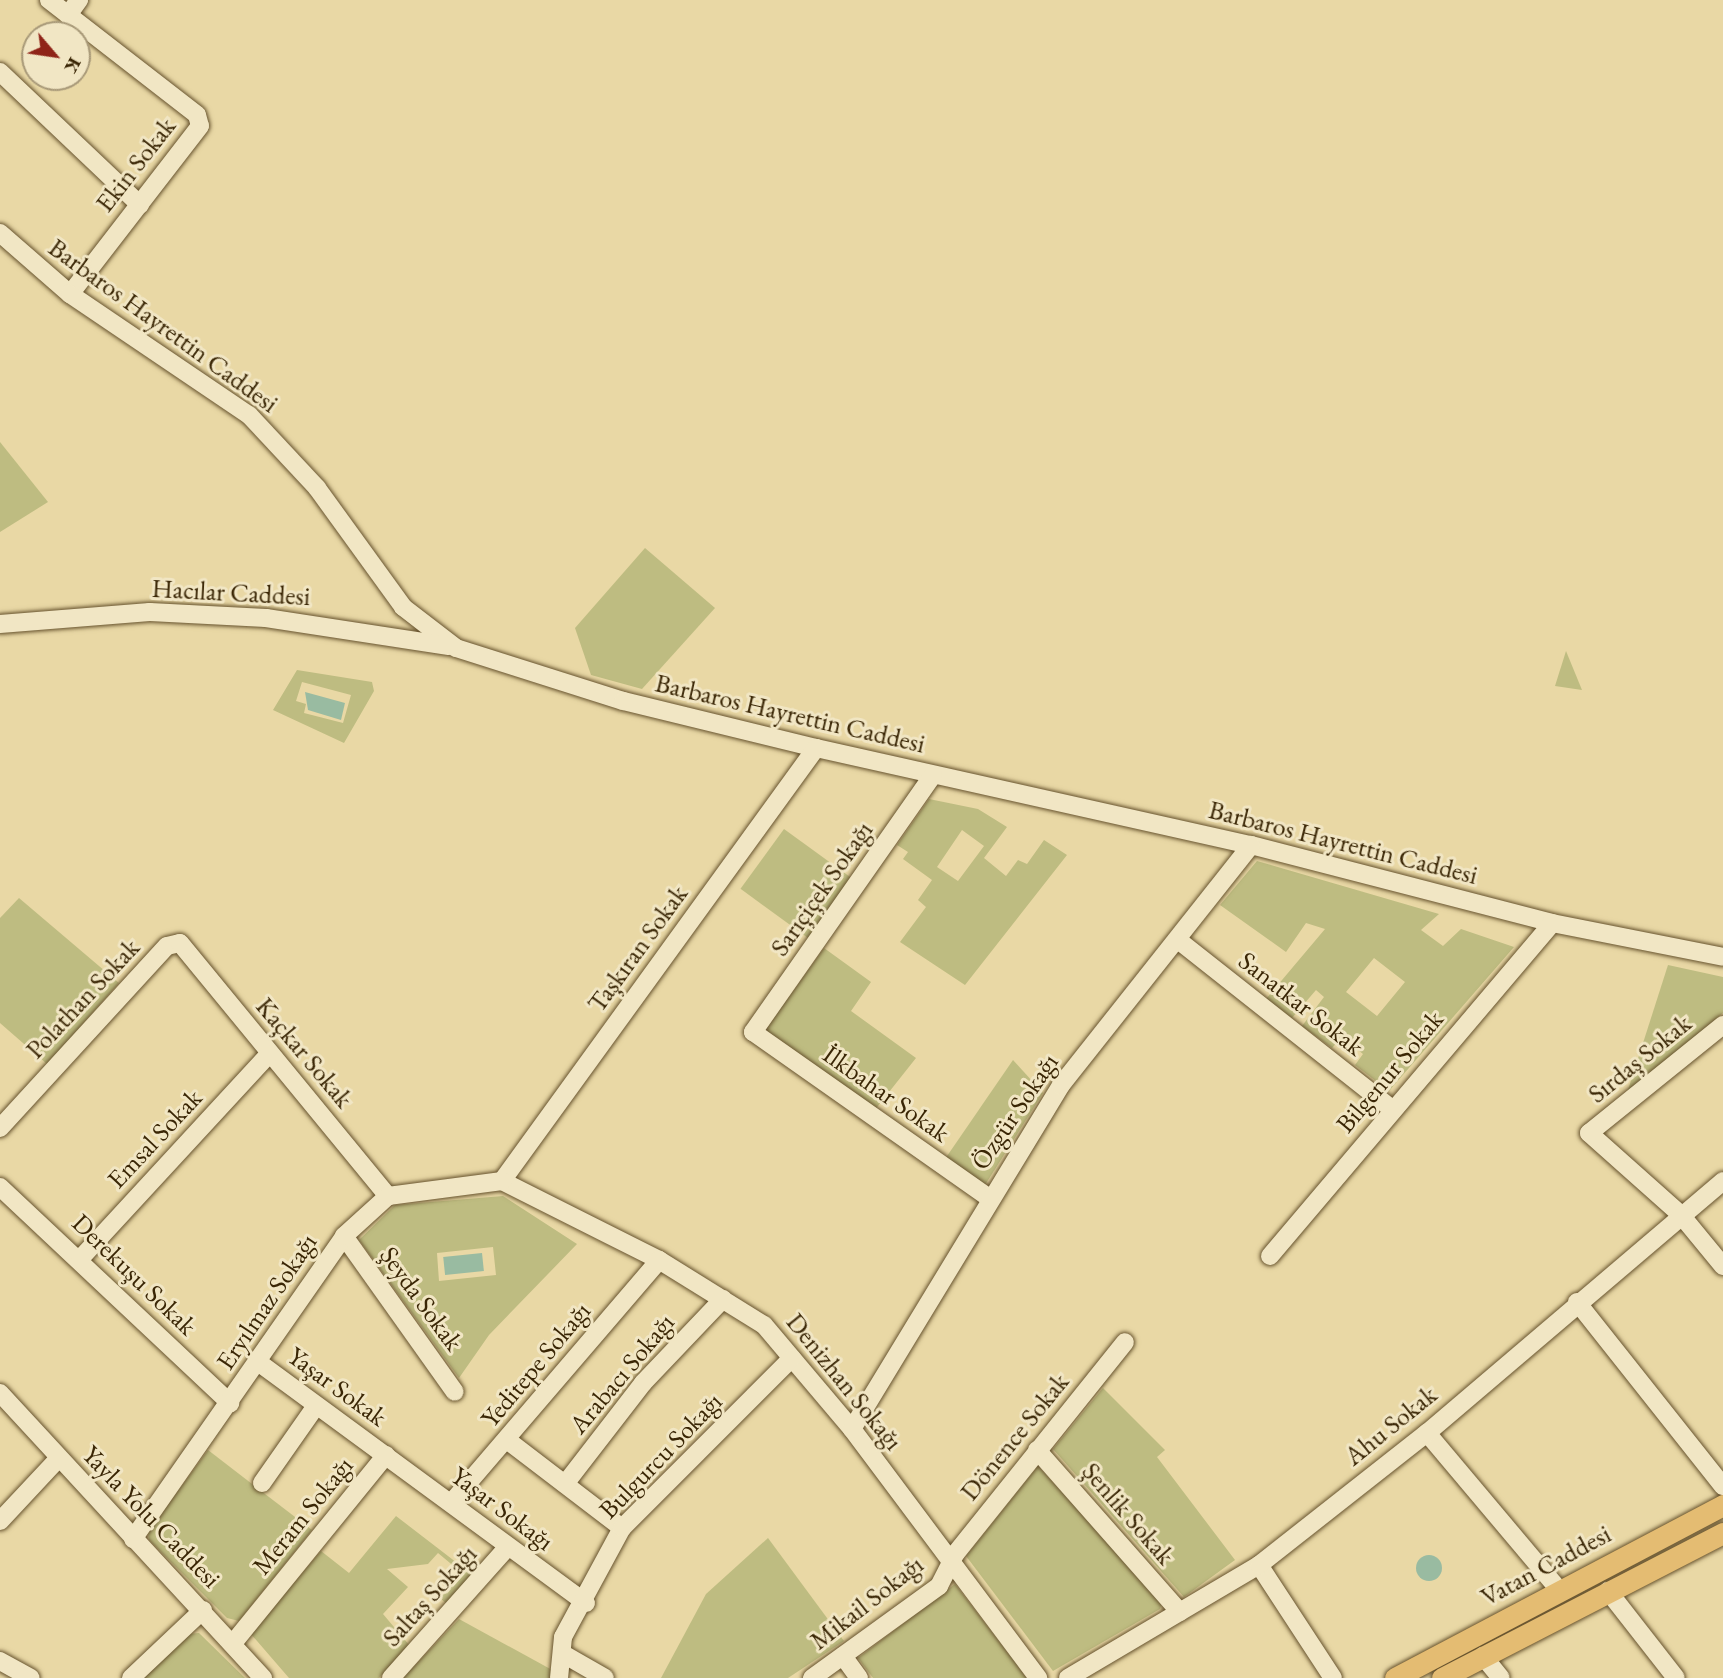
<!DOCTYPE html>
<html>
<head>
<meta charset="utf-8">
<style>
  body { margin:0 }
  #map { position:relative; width:1723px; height:1678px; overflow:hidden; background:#e9d8a5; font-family:"EB Garamond",serif }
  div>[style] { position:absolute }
  .green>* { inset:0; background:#bebc81; transform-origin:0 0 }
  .water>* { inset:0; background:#99bba1; transform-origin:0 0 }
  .round { border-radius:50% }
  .roads { filter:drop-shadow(0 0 2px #66522d) drop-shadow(0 0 2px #66522d) }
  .minor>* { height:18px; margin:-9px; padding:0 9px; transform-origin:9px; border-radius:9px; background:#f1e6c4 }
  .major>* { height:21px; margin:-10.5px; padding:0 10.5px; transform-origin:10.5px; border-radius:10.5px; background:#e4bc72 }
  span { translate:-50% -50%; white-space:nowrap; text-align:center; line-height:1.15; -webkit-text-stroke:6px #f1e6c4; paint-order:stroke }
  .street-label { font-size:26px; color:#3a2605 }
  .north { position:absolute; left:21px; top:21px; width:70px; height:70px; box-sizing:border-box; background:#f1e6c4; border:2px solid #a89978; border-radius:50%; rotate:119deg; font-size:19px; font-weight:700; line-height:28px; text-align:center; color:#3a2605 }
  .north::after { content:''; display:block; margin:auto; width:24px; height:32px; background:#8f2418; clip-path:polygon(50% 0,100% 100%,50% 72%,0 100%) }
</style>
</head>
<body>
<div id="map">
  <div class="green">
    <div style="clip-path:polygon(0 442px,48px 502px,0 532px)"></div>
    <div style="clip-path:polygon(645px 548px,715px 608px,642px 689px,591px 675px,575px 628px)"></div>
    <div style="clip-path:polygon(1566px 651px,1582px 690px,1555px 686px)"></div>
    <div style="clip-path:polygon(evenodd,297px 670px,372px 682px,374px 691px,344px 743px,273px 710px,297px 670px,302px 682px,351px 695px,343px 723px,304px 713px,306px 704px,296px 701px,302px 682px)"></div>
    <div style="clip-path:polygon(evenodd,929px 799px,978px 809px,1007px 827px,984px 858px,1006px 876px,1018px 860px,1027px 864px,1044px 840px,1067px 855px,965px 985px,900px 942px,926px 907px,918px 900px,932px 880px,903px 859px,908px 852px,897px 845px,929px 799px,962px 830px,984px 846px,958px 881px,937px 867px,962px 830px)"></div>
    <div style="left:784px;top:829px;width:86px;height:74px;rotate:36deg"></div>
    <div style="clip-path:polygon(evenodd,1257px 861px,1439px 914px,1421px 930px,1443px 946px,1461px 929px,1514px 947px,1389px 1091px,1355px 1065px,1363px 1054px,1342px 1037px,1332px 1048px,1302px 1026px,1324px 997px,1316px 990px,1292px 1018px,1266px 999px,1325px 929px,1306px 923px,1286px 952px,1220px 905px,1257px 861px,1374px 958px,1405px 982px,1377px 1016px,1346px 992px,1374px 958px)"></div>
    <div style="clip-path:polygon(19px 898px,119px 983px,47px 1064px,0 1023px,0 918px)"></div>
    <div style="clip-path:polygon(824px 948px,871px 982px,851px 1011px,916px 1058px,874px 1111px,763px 1033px)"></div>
    <div style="clip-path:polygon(1668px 965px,1723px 977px,1723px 1013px,1627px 1093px)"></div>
    <div style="clip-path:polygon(1013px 1060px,1043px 1093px,985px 1185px,945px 1159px)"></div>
    <div style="clip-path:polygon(evenodd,503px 1196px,577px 1244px,489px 1335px,459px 1378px,359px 1240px,395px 1205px,503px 1196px,493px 1247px,496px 1275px,439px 1281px,437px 1253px,493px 1247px)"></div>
    <div style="clip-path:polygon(1103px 1388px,1165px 1450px,1157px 1457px,1235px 1560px,1184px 1597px,1053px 1449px)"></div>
    <div style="clip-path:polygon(208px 1450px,312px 1530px,239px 1621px,227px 1618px,149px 1540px,148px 1532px)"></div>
    <div style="clip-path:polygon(1038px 1466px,1162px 1602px,1160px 1609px,1053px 1671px,966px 1556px)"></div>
    <div style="clip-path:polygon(396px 1516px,474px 1576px,448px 1605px,440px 1598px,462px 1573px,438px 1553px,428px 1564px,387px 1569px,408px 1587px,383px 1614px,410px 1646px,379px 1678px,289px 1678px,250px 1633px,321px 1551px,349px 1573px)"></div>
    <div style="clip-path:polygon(768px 1538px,844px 1641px,788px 1678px,661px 1678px,706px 1594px)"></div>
    <div style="clip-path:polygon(955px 1584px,1027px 1678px,873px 1678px,858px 1658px)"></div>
    <div style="clip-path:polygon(459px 1619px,554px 1671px,550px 1678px,403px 1678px)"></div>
    <div style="clip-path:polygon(199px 1633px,245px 1678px,143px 1678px,188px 1634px)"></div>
  </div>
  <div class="water">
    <div style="clip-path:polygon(305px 692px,345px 703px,341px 720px,308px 710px)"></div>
    <div style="left:482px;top:1253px;width:18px;height:39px;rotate:84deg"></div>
    <div class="round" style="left:1416px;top:1555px;width:26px;height:26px"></div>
  </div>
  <div class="roads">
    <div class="minor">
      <div style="left:49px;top:0;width:187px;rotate:37.8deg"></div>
      <div style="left:197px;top:115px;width:11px;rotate:75deg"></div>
      <div style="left:200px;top:126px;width:212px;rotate:127.7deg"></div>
      <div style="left:68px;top:15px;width:19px;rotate:-54deg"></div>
      <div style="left:0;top:72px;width:193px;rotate:43.5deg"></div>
      <div style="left:0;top:233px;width:93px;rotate:41.1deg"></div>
      <div style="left:70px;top:294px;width:216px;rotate:34.1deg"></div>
      <div style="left:249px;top:415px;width:100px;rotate:47deg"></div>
      <div style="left:317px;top:488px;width:147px;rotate:54.1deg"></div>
      <div style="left:403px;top:607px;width:67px;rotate:37.7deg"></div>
      <div style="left:456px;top:648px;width:175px;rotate:17.6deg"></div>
      <div style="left:623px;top:701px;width:199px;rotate:13.7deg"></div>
      <div style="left:816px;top:748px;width:446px;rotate:12.6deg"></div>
      <div style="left:1251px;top:845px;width:311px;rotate:14.5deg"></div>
      <div style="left:1552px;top:923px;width:174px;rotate:11.2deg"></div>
      <div style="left:0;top:624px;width:150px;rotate:-4.6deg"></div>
      <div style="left:150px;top:612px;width:116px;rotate:3deg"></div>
      <div style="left:266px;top:618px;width:185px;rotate:8.7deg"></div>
      <div style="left:933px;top:775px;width:314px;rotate:125deg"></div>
      <div style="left:753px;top:1032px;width:289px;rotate:35.1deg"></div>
      <div style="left:1178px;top:940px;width:274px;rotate:38.3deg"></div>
      <div style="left:1723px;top:1025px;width:172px;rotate:141.1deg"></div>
      <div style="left:1589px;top:1133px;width:123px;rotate:41.7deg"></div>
      <div style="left:1681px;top:1215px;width:66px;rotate:50.5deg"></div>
      <div style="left:0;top:1128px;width:247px;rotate:-47.5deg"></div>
      <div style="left:167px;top:946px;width:13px;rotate:-13deg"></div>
      <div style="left:180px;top:943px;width:328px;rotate:50.6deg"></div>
      <div style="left:502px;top:1181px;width:176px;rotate:26.7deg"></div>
      <div style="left:659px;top:1260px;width:123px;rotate:31.8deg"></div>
      <div style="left:764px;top:1325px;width:136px;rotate:49.8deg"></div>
      <div style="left:852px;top:1429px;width:311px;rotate:53.2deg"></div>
      <div style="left:502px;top:1181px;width:535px;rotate:-54.05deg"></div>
      <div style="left:0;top:1187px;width:316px;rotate:43.2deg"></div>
      <div style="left:344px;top:1236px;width:191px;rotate:54.6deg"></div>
      <div style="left:1270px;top:1256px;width:436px;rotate:-49.7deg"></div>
      <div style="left:80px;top:1259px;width:279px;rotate:-47.3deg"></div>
      <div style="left:1577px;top:1302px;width:235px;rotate:51.6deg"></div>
      <div style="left:258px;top:1362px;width:407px;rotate:36.3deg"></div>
      <div style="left:0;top:1393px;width:388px;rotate:47.3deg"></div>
      <div style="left:852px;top:1429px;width:403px;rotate:-58.7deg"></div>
      <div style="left:1061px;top:1085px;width:306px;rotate:-51.6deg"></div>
      <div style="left:1427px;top:1433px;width:205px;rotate:49.9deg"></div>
      <div style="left:507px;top:1440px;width:145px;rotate:37.4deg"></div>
      <div style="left:1037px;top:1450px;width:216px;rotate:48.6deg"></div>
      <div style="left:262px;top:1483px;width:94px;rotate:-55deg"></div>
      <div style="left:565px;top:1484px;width:128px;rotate:-52.3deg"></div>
      <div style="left:643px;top:1383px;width:116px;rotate:-46.4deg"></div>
      <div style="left:451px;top:1503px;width:320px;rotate:-49.4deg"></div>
      <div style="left:0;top:1521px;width:86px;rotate:-46.9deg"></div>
      <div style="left:133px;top:1539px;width:369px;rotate:-55.1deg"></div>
      <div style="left:344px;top:1236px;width:59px;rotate:-42.3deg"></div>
      <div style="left:388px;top:1196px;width:115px;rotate:-7.5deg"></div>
      <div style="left:1259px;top:1565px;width:135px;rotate:56.8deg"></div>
      <div style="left:1608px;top:1591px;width:110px;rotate:52deg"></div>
      <div style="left:234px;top:1642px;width:241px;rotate:-50.9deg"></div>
      <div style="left:565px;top:1655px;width:46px;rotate:29.9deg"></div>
      <div style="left:843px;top:1656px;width:27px;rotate:54deg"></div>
      <div style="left:1483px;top:1656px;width:28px;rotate:51deg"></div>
      <div style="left:0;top:1661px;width:35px;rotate:29deg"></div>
      <div style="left:131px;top:1678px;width:99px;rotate:-43.4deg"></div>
      <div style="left:391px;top:1678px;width:174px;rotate:-48.3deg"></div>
      <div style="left:559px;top:1678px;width:41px;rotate:-84.4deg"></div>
      <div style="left:563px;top:1637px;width:124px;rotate:-61.6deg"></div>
      <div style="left:622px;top:1528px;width:240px;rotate:-45deg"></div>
      <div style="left:812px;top:1678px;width:157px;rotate:-35.9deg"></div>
      <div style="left:939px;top:1586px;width:37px;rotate:-63deg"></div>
      <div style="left:956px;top:1553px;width:270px;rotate:-51.3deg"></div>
      <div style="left:1068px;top:1678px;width:222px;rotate:-30.6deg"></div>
      <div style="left:1259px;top:1565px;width:214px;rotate:-38.2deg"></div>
      <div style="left:1427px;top:1433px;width:389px;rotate:-40.4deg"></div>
    </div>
    <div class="major">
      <div style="left:1395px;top:1678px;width:371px;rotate:-27.8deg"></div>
      <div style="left:1442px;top:1678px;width:316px;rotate:-27.3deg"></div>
    </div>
  </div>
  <div class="street-label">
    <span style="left:136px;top:165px;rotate:-52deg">Ekin Sokak</span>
    <span style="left:163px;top:326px;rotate:36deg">Barbaros Hayrettin Caddesi</span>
    <span style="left:231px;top:593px;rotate:3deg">Hacılar Caddesi</span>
    <span style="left:790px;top:714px;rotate:13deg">Barbaros Hayrettin Caddesi</span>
    <span style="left:1343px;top:843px;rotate:14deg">Barbaros Hayrettin Caddesi</span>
    <span style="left:822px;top:889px;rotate:-55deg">Sarıçiçek Sokağı</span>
    <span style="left:638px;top:949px;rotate:-54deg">Taşkıran Sokak</span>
    <span style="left:83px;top:999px;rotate:-47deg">Polathan Sokak</span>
    <span style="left:1301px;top:1004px;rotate:38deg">Sanatkar Sokak</span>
    <span style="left:304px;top:1053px;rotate:50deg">Kaçkar Sokak</span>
    <span style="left:1640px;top:1059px;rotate:-39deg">Sırdaş Sokak</span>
    <span style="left:1390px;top:1072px;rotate:-50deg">Bilgenur Sokak</span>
    <span style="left:886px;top:1094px;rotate:35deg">İlkbahar Sokak</span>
    <span style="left:1015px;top:1112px;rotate:-56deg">Özgür Sokağı</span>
    <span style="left:155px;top:1139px;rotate:-47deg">Emsal Sokak</span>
    <span style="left:134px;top:1275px;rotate:44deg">Derekuşu Sokak</span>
    <span style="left:421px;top:1299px;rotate:54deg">Şeyda Sokak</span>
    <span style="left:267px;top:1302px;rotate:-56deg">Eryılmaz Sokağı</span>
    <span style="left:536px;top:1365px;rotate:-50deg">Yeditepe Sokağı</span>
    <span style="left:622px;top:1374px;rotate:-50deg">Arabacı Sokağı</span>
    <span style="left:844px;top:1382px;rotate:51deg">Denizhan Sokağı</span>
    <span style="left:337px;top:1387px;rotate:36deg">Yaşar Sokak</span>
    <span style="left:1391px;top:1426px;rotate:-39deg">Ahu Sokak</span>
    <span style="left:1015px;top:1437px;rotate:-51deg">Dönence Sokak</span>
    <span style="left:661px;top:1456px;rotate:-46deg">Bulgurcu Sokağı</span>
    <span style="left:502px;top:1509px;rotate:37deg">Yaşar Sokağı</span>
    <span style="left:1128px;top:1514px;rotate:49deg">Şenlik Sokak</span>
    <span style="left:303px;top:1516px;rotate:-51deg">Meram Sokağı</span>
    <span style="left:151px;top:1517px;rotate:46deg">Yayla Yolu Caddesi</span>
    <span style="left:1546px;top:1566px;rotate:-28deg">Vatan Caddesi</span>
    <span style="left:430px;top:1596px;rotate:-48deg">Saltaş Sokağı</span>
    <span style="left:867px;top:1603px;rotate:-38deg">Mikail Sokağı</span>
  </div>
  <div class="north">K</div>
</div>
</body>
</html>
